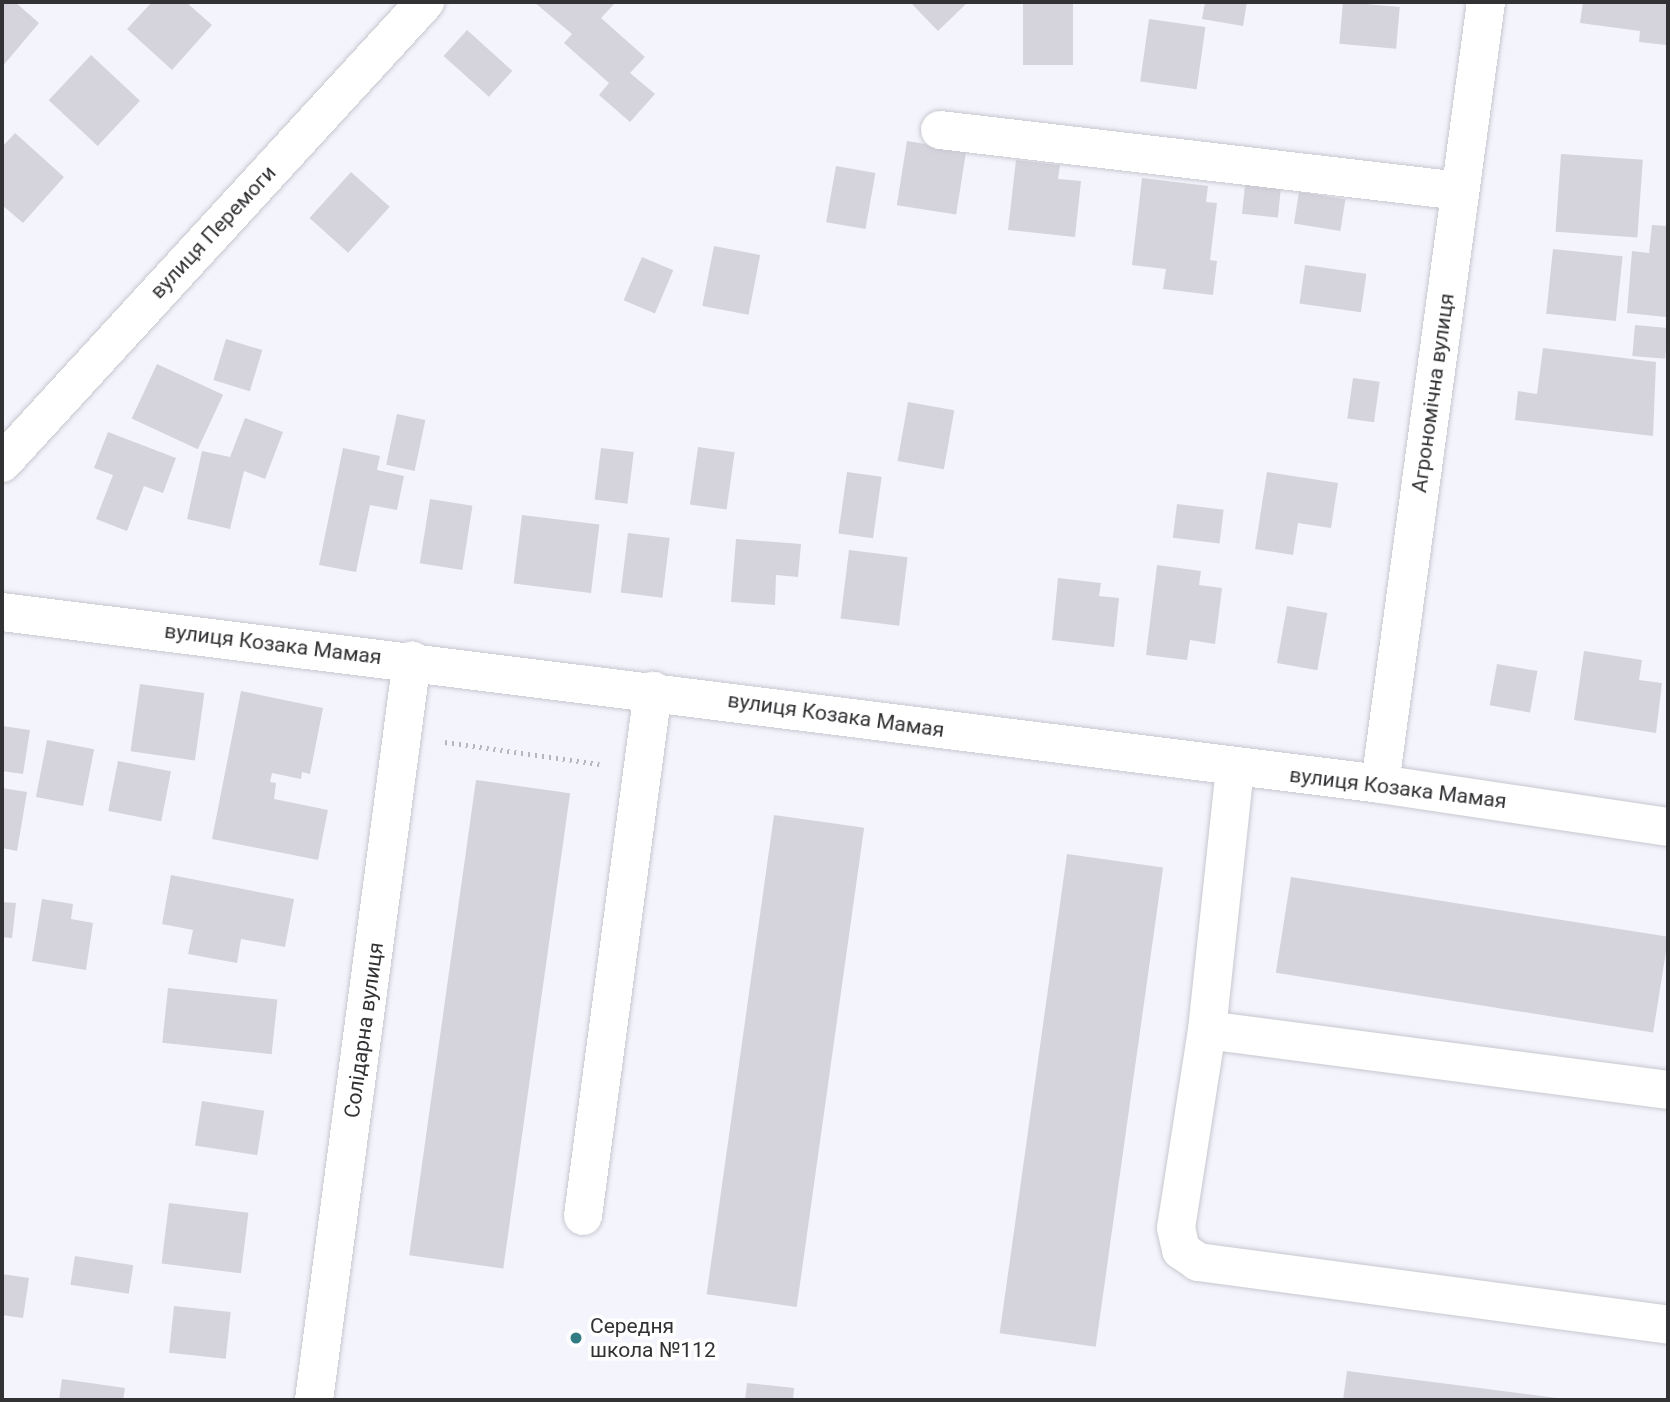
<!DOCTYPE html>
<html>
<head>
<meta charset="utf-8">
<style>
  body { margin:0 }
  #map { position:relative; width:1670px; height:1402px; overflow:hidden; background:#f4f4fd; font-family:Roboto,sans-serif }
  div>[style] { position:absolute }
  .building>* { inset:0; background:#d5d4dd; transform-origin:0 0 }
  .path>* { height:4.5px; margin-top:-2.25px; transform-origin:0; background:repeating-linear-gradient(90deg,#b6b6bd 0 2px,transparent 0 7px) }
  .roads { filter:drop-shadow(0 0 2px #c7c7cf) drop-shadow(0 0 2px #c7c7cf) }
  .minor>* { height:38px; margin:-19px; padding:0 19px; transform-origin:19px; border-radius:19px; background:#fff }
  .dots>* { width:19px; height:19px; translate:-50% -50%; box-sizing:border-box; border:4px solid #fff; border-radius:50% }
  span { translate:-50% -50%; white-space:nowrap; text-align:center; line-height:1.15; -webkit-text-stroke:7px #fff; paint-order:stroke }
  .street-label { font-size:21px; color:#323235 }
  .poi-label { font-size:21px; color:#323235 }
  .left { translate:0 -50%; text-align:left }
  .frame { position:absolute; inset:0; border:4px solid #323235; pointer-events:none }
</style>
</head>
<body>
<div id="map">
  <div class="building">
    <div style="clip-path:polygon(2px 2px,15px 2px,39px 23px,2px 67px)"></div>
    <div style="clip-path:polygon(152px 2px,186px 2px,212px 25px,172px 70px,127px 29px)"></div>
    <div style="clip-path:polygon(534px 2px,616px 2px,601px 18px,645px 57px,630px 73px,655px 94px,630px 122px,599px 95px,609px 83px,564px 43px,572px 34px)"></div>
    <div style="clip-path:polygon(910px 2px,968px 2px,938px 31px)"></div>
    <div style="left:1023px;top:2px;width:50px;height:63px"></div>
    <div style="clip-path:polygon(1205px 2px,1247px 2px,1243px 26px,1202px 19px)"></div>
    <div style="left:1343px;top:2px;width:57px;height:42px;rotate:5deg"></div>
    <div style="clip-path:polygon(1583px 2px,1668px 2px,1666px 45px,1639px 42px,1640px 31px,1580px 23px)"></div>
    <div style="left:1149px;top:19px;width:57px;height:63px;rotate:8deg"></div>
    <div style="left:467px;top:30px;width:61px;height:35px;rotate:42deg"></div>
    <div style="left:91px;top:55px;width:67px;height:62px;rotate:43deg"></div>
    <div style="clip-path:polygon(15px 133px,64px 177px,23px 223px,2px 205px,2px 147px)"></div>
    <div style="left:907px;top:141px;width:60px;height:65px;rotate:9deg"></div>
    <div style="left:1561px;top:154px;width:82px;height:78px;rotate:4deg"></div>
    <div style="clip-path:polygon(1016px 160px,1060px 165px,1058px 179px,1081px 181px,1075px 237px,1008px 230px)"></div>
    <div style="left:836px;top:166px;width:40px;height:57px;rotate:10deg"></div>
    <div style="left:351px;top:172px;width:52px;height:62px;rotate:42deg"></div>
    <div style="left:1246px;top:176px;width:36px;height:38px;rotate:6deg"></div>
    <div style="clip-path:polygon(1142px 178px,1208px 186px,1206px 202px,1217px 203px,1210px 260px,1217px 261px,1213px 295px,1163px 289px,1166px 269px,1132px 265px)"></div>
    <div style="left:1299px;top:192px;width:47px;height:32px;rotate:9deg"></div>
    <div style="clip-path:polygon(1652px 225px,1668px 226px,1666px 317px,1627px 313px,1632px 251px,1649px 253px)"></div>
    <div style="left:714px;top:246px;width:47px;height:61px;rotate:11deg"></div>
    <div style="left:1553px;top:249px;width:70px;height:65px;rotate:6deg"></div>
    <div style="left:642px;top:257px;width:34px;height:47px;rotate:23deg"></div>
    <div style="left:1305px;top:265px;width:62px;height:39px;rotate:8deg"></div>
    <div style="left:1635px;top:325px;width:33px;height:31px;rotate:5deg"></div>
    <div style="left:226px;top:339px;width:38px;height:43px;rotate:17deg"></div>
    <div style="clip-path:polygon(1543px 348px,1656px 362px,1653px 436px,1515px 420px,1518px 391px,1537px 394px)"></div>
    <div style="left:157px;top:364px;width:73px;height:60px;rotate:25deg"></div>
    <div style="left:1353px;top:378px;width:27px;height:41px;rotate:8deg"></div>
    <div style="left:908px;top:402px;width:47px;height:60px;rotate:10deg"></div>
    <div style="left:397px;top:414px;width:29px;height:52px;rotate:12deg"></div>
    <div style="clip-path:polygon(245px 418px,283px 432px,265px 479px,244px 471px,230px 529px,187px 519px,202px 451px,230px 457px)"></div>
    <div style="clip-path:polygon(108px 432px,176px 458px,163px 493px,144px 486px,127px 531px,96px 519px,113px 475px,94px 468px)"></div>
    <div style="left:698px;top:447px;width:37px;height:58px;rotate:8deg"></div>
    <div style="clip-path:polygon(343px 448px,380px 456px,377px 470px,404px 476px,397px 510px,370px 505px,356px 572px,319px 565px)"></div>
    <div style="left:601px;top:448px;width:33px;height:52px;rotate:7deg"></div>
    <div style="left:847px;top:472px;width:35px;height:62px;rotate:8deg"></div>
    <div style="clip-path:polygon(1267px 472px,1338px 483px,1331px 528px,1298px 523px,1293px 555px,1255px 549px)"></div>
    <div style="left:430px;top:499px;width:43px;height:65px;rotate:9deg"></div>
    <div style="left:1177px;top:504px;width:47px;height:34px;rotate:7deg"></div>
    <div style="left:522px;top:515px;width:78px;height:69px;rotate:7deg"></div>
    <div style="left:628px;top:533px;width:42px;height:60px;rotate:7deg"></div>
    <div style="clip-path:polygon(736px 539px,801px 544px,798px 577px,776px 575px,775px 605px,731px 602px)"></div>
    <div style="left:849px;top:550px;width:59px;height:69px;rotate:7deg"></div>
    <div style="clip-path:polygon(1157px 565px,1201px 571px,1199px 585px,1222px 588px,1215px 644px,1190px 640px,1187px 660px,1146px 655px)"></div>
    <div style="clip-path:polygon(1058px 578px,1101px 583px,1099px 596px,1119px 598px,1114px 647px,1052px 640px)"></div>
    <div style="left:1287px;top:606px;width:41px;height:58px;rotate:10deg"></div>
    <div style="clip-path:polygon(1584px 651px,1642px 660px,1639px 680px,1662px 683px,1656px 733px,1574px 720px)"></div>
    <div style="left:1497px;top:664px;width:41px;height:42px;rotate:10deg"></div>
    <div style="left:140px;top:684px;width:65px;height:68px;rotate:8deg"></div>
    <div style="clip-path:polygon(241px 691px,323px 708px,310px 774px,302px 772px,301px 779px,272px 773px,270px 782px,276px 783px,274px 799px,328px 810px,318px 860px,212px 839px)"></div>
    <div style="clip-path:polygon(2px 726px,30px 730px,23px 774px,2px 771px)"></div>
    <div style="left:47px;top:740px;width:48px;height:58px;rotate:11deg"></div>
    <div style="left:118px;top:761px;width:54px;height:51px;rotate:11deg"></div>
    <div style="left:476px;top:780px;width:95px;height:480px;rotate:8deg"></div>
    <div style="clip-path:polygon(2px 788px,27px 792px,17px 851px,2px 848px)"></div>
    <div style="left:774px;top:815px;width:91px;height:484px;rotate:8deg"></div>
    <div style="left:1067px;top:854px;width:97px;height:484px;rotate:8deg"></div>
    <div style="clip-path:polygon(171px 875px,294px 899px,285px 947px,241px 939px,237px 963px,188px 954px,193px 930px,162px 924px)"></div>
    <div style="left:1291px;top:877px;width:382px;height:97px;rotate:9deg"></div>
    <div style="clip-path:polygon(42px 899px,73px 904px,71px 919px,93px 923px,86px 970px,32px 961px)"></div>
    <div style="clip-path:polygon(2px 902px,16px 903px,12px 938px,2px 937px)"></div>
    <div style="left:168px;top:988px;width:110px;height:55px;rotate:6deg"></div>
    <div style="left:202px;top:1101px;width:63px;height:45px;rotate:9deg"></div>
    <div style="left:169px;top:1203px;width:80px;height:61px;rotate:7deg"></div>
    <div style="left:75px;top:1256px;width:59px;height:29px;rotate:9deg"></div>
    <div style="clip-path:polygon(2px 1274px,29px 1278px,23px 1318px,2px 1315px)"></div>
    <div style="left:174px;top:1306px;width:57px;height:47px;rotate:6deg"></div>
    <div style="clip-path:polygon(1347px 1371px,1565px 1399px,1565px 1400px,1343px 1400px)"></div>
    <div style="clip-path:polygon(62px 1379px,125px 1388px,123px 1400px,59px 1400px)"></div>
    <div style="clip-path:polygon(747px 1383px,794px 1388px,793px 1400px,745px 1400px)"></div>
  </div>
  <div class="path">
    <div style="left:445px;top:742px;width:156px;rotate:8.1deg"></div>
  </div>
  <div class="roads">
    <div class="minor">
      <div style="left:940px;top:130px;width:524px;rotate:6.69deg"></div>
      <div style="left:2px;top:463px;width:626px;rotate:-47.46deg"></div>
      <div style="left:2px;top:612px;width:1389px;rotate:7.11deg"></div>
      <div style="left:1380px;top:784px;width:291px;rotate:8.5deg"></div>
      <div style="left:1235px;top:768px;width:263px;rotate:96.1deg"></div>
      <div style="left:1207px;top:1030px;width:200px;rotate:98.9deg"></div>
      <div style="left:1176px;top:1228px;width:23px;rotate:77deg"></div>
      <div style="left:1181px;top:1250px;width:21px;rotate:35deg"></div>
      <div style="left:1198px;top:1262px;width:474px;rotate:7.6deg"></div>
      <div style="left:1380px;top:784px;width:789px;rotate:-82.28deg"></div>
      <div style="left:1207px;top:1030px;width:465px;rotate:7.4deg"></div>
      <div style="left:583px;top:1216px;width:530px;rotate:-82.41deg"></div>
      <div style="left:314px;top:1400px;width:746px;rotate:-82.46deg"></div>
    </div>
  </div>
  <div class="dots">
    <div style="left:576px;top:1338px;background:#337b82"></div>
  </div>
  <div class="street-label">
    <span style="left:213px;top:232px;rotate:-47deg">вулиця Перемоги</span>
    <span style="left:1433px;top:393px;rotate:-82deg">Агрономічна вулиця</span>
    <span style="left:273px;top:644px;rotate:7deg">вулиця Козака Мамая</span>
    <span style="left:836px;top:715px;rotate:8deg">вулиця Козака Мамая</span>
    <span style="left:1398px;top:788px;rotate:7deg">вулиця Козака Мамая</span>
    <span style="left:364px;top:1030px;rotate:-82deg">Солідарна вулиця</span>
  </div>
  <div class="poi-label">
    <span class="left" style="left:590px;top:1338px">Середня<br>школа №112</span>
  </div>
  <div class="frame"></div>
</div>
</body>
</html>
